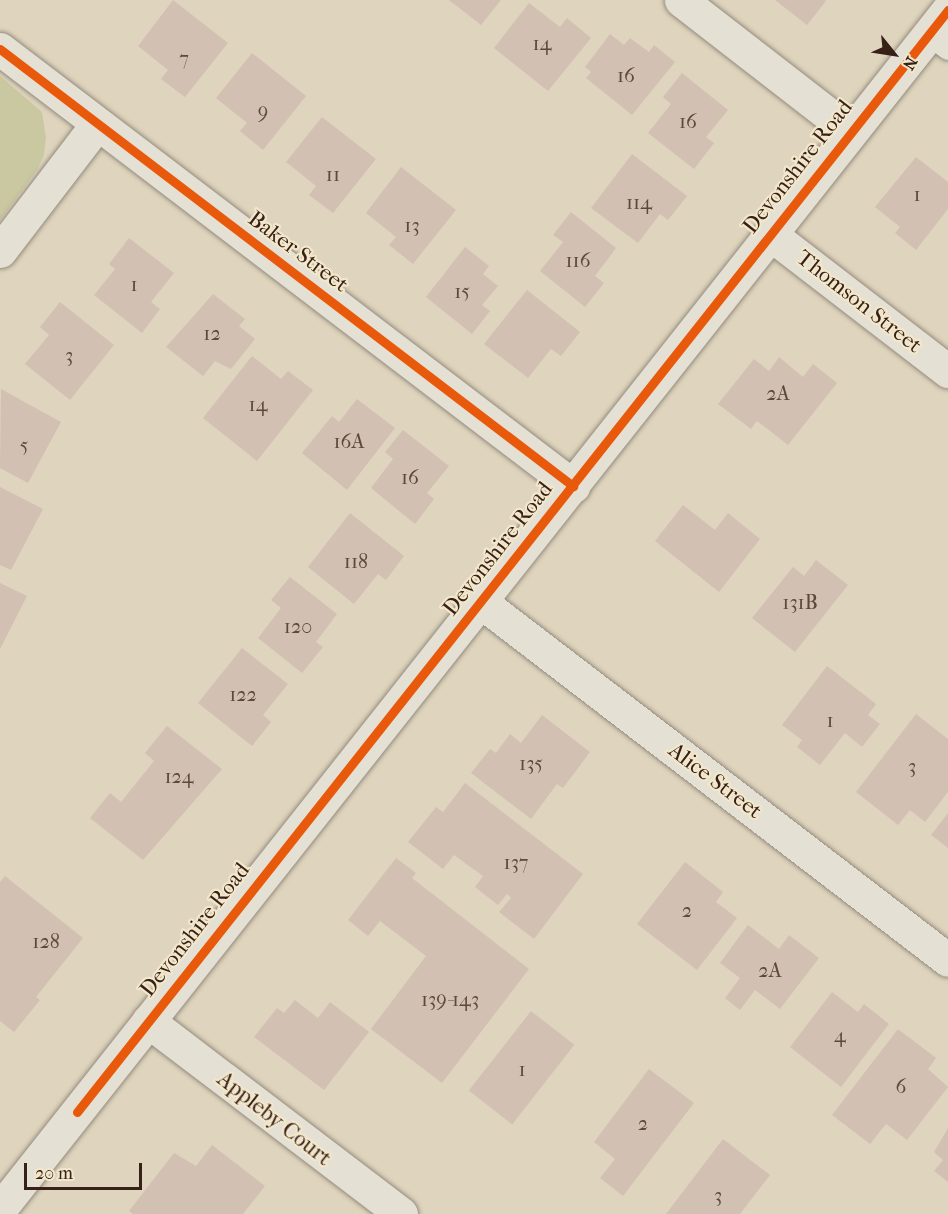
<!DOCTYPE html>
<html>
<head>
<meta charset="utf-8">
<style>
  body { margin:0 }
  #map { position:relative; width:948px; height:1214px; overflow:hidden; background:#dfd4bd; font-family:"IM FELL French Canon",serif }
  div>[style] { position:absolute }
  .green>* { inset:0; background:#cac8a1 }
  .building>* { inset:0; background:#d2c0b3; transform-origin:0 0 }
  .roads { filter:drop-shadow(0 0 2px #948b7e) drop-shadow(0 0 2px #948b7e) }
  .service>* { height:20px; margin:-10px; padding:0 10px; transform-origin:10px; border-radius:10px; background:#e5e0d4 }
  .minor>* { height:33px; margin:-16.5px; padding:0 16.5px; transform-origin:16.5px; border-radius:16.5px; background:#e5e0d4 }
  .secondary>* { height:33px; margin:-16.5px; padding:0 16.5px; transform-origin:16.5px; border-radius:16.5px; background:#e5e0d4 }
  .cycleway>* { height:9px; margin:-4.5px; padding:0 4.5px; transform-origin:4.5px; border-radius:4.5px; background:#e8590c }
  span { translate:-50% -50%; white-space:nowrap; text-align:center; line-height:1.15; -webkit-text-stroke:4.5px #f3e7cb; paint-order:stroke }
  .number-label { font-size:20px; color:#5d483e }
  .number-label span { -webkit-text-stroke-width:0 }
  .street-label { font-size:22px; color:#362017 }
  .north { position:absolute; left:864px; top:24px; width:60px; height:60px; -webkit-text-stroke:4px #f3e7cb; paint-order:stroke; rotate:120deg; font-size:16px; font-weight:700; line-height:24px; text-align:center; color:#362017 }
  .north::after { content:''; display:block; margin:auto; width:21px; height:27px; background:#362017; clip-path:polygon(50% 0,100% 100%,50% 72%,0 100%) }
  .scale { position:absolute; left:24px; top:1163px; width:118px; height:27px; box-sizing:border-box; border:3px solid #362017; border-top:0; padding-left:8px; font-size:18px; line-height:21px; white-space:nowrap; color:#362017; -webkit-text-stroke:4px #f3e7cb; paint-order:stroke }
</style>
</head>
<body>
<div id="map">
  <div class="green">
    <div style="clip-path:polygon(0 76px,42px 112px,46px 138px,44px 155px,37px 170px,0 220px)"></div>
  </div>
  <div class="building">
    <div style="clip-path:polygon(173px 0,228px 43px,185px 97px,161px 79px,168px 70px,138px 46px)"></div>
    <div style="clip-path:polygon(449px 0,501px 0,481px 25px)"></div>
    <div style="clip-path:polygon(775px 0,824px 0,826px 1px,807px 25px)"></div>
    <div style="clip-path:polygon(529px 3px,560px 27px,567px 18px,591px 38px,548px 91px,494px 48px)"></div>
    <div style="clip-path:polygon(610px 34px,624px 45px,630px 38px,649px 52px,654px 45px,675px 62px,632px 115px,586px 78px,591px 72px,585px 67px)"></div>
    <div style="clip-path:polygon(252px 53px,306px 96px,263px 150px,240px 131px,247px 123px,216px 98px)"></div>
    <div style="clip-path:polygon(682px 73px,728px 110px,706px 137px,714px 143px,694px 169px,648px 133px,671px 104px,663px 97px)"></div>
    <div style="clip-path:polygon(322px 117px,376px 159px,333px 213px,309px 195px,316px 186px,286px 162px)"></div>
    <div style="clip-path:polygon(632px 154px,687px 196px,668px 220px,660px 214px,638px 243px,591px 208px)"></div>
    <div style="clip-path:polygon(916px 157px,948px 182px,948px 209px,916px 250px,895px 233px,900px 227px,875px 207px)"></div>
    <div style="clip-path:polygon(401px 167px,456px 210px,413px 264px,389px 245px,396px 237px,366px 213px)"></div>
    <div style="clip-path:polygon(571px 212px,616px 248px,595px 276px,604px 283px,585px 307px,540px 271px,563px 242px,553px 235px)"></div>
    <div style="clip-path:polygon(129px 238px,174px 273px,151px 302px,160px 309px,142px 333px,94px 295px,115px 269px,109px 264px)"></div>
    <div style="clip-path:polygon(465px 247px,489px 266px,483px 274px,498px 286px,482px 305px,490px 311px,472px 334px,426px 297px)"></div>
    <div style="clip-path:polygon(527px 290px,580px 332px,561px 356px,551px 349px,528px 378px,484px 344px)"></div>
    <div style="clip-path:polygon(213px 294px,245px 319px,239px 326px,255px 339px,231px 369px,215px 361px,203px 376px,166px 347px)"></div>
    <div style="clip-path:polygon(60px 302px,114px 345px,70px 400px,25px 364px,49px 335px,40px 327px)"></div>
    <div style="clip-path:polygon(252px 356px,281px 379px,288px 371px,313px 390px,257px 461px,203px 418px)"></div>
    <div style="clip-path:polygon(779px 357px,803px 377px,813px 364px,837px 383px,788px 445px,757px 421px,751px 429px,718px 404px,754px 359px,769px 371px)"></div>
    <div style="clip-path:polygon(1px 389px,61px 422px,28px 483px,0 468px)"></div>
    <div style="clip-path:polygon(357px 399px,395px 428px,347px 490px,302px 453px,332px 416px,339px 422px)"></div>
    <div style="clip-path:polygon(403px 430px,449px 466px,427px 493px,434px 499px,415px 524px,371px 488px,393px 459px,385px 452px)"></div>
    <div style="clip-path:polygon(0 487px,43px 509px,11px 570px,0 565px)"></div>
    <div style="clip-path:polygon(683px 505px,715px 530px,728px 513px,760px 539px,719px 592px,655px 541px)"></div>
    <div style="clip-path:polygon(350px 513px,404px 556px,386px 580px,378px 574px,354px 604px,308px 567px)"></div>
    <div style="clip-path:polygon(816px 560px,848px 585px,795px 652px,752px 618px,793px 567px,804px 576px)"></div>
    <div style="clip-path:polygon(290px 577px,337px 614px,316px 642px,323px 647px,302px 673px,258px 638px,281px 608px,271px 600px)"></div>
    <div style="clip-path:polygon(0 583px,27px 596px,0 649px)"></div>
    <div style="clip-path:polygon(242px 648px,288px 684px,263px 715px,271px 722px,252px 746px,198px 703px)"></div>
    <div style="clip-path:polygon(827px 666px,876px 704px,868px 715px,880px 724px,862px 747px,845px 733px,820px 765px,797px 747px,802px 740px,782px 725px)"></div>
    <div style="clip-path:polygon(916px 714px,948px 739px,948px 792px,925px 822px,910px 810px,898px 825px,856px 792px)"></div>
    <div style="clip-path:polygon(542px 715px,590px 752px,563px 788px,557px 784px,531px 819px,471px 773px,490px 749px,496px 753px,510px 734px,521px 743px)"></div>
    <div style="clip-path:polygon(167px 726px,222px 769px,143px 860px,90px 818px,110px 793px,121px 802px,154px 761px,145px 753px)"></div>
    <div style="clip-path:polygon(465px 783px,583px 874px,534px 939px,499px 912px,511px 898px,507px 894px,498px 905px,475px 887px,483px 876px,454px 855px,443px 869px,408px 842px,436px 807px,443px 812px)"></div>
    <div style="clip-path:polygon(948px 813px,948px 848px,931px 835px)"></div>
    <div style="clip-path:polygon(396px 858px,416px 873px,412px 878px,529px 969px,442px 1083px,371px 1029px,426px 956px,380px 921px,368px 936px,348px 920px)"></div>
    <div style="clip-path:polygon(685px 862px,723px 892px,716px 902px,737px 918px,697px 970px,637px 924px)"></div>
    <div style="clip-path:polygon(5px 876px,83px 938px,36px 997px,40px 1000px,14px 1032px,0 1021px,0 882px)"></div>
    <div style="clip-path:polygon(748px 925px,779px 949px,789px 935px,819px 958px,780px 1009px,755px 990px,740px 1010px,725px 998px,740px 978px,720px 963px)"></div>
    <div style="clip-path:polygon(832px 992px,858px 1012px,864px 1004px,889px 1024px,841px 1087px,790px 1047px)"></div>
    <div style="clip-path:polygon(295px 1000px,318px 1018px,330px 1002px,369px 1032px,324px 1090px,254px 1037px,277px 1008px,284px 1013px)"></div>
    <div style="left:531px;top:1011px;width:55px;height:101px;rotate:38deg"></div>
    <div style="clip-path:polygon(898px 1029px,936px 1058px,928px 1069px,948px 1087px,907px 1140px,886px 1124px,870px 1144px,832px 1115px)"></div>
    <div style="clip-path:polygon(649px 1069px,694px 1103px,623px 1196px,600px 1178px,615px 1159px,594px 1142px)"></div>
    <div style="clip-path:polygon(948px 1128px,948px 1182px,934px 1171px,943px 1160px,934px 1152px)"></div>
    <div style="clip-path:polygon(723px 1139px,770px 1175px,740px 1214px,666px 1214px)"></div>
    <div style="clip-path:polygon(212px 1145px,265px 1186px,243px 1214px,133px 1214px,129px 1211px,174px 1153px,196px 1166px)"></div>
  </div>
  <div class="roads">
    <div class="service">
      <div style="left:928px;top:35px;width:25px;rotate:37deg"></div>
    </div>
    <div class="minor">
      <div style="left:681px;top:0;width:215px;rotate:37.8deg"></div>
      <div style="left:0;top:49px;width:721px;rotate:37.33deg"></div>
      <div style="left:770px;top:234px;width:225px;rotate:37.6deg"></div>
      <div style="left:0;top:251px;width:160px;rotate:-52.6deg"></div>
      <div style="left:481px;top:602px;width:588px;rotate:37.47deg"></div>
      <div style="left:148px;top:1021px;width:318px;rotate:37.3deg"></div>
    </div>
    <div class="secondary">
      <div style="left:0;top:1209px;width:1528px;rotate:-51.67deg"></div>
    </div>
  </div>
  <div class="cycleway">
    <div style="left:0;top:49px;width:721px;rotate:37.33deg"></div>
    <div style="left:77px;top:1112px;width:1405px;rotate:-51.68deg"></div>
  </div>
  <div class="number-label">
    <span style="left:542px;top:43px">14</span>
    <span style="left:184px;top:58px">7</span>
    <span style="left:626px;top:75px">16</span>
    <span style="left:263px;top:111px">9</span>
    <span style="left:688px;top:121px">16</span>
    <span style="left:333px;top:174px">11</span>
    <span style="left:917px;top:194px">1</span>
    <span style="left:639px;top:202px">114</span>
    <span style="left:412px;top:225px">13</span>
    <span style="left:578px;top:260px">116</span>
    <span style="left:134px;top:284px">1</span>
    <span style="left:462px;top:291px">15</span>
    <span style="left:212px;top:333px">12</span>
    <span style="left:69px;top:355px">3</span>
    <span style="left:778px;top:393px">2A</span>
    <span style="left:258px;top:404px">14</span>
    <span style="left:349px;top:441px">16A</span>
    <span style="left:24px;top:445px">5</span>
    <span style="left:410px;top:477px">16</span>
    <span style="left:356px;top:561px">118</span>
    <span style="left:800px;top:602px">131B</span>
    <span style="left:298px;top:626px">120</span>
    <span style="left:243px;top:694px">122</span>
    <span style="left:830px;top:720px">1</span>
    <span style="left:531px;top:763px">135</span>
    <span style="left:912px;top:766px">3</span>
    <span style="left:179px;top:776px">124</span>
    <span style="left:516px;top:862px">137</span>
    <span style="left:687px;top:910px">2</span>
    <span style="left:46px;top:941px">128</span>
    <span style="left:770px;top:970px">2A</span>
    <span style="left:450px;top:999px">139-143</span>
    <span style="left:840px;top:1035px">4</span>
    <span style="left:522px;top:1069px">1</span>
    <span style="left:901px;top:1086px">6</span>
    <span style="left:643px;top:1123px">2</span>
    <span style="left:718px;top:1195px">3</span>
  </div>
  <div class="street-label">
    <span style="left:798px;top:167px;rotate:-52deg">Devonshire Road</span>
    <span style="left:298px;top:252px;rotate:37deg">Baker Street</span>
    <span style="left:859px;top:302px;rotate:38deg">Thomson Street</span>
    <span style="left:498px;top:549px;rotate:-52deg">Devonshire Road</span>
    <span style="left:715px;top:781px;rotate:37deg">Alice Street</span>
    <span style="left:195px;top:930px;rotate:-52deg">Devonshire Road</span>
    <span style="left:274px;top:1119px;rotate:38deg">Appleby Court</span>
  </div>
  <div class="north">N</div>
  <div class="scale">20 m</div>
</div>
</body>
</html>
